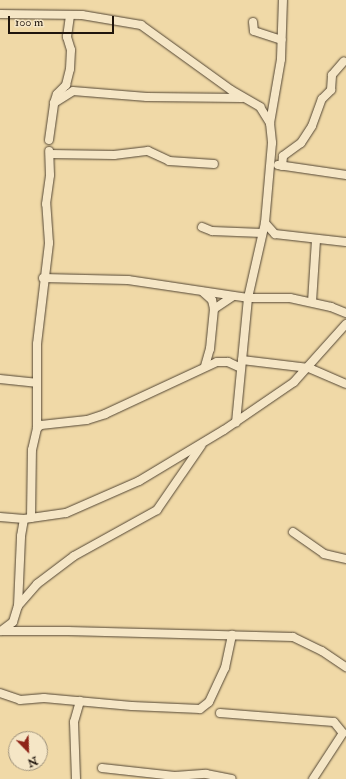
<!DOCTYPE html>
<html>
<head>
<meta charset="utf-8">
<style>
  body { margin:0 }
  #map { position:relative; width:346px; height:779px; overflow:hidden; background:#f0d9a7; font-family:"IM FELL Double Pica",serif }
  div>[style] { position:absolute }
  .roads { filter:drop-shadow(0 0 1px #534634) drop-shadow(0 0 1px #534634) }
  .minor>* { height:8px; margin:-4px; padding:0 4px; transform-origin:4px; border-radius:4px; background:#f5e6c6 }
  span { translate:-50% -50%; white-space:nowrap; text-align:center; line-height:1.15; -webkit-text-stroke:3.5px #f5e6c6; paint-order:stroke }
  .north { position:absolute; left:8px; top:731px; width:40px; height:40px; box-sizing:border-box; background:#f5e6c6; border:1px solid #9f927c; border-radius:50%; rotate:157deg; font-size:11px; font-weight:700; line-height:16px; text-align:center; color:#1f150d }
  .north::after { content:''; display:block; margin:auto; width:14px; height:18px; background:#8f2418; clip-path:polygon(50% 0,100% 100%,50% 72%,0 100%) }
  .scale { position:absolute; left:8px; top:16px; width:106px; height:18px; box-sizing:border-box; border:2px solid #1f150d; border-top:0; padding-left:5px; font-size:12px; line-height:14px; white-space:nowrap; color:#1f150d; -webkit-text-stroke:3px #f5e6c6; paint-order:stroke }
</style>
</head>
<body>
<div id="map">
  <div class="roads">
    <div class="minor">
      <div style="left:0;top:14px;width:82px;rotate:0.7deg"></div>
      <div style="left:82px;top:15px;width:60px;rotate:9.6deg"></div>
      <div style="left:141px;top:25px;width:111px;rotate:35.8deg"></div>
      <div style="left:231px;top:90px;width:34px;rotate:30deg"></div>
      <div style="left:260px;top:107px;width:19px;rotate:58deg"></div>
      <div style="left:270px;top:123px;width:20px;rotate:84deg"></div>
      <div style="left:272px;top:143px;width:80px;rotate:95deg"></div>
      <div style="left:265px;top:223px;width:77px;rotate:102.8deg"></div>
      <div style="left:248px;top:298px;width:125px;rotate:95.5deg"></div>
      <div style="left:253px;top:22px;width:9px;rotate:84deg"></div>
      <div style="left:254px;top:31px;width:29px;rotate:18deg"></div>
      <div style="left:54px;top:103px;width:9px;rotate:-72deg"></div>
      <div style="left:57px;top:94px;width:13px;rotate:-45deg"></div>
      <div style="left:66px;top:85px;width:16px;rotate:-76deg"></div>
      <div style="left:70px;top:69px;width:19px;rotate:-87deg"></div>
      <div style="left:71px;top:50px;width:14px;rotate:-107deg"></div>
      <div style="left:67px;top:37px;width:22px;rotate:-82deg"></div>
      <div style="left:270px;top:123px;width:65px;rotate:-80.2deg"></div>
      <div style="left:281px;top:59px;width:59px;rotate:-88.1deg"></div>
      <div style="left:49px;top:140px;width:37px;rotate:-82deg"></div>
      <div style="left:54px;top:103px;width:22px;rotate:-32deg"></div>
      <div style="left:73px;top:91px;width:74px;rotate:4.6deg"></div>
      <div style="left:147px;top:97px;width:95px;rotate:0.6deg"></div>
      <div style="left:50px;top:154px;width:64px;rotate:0.9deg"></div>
      <div style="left:114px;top:155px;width:34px;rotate:-7deg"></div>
      <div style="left:148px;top:151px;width:23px;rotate:25deg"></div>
      <div style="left:169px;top:161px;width:45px;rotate:3.8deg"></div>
      <div style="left:278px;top:165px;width:69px;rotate:8.4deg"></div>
      <div style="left:282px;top:166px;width:10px;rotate:-84deg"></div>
      <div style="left:283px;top:156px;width:22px;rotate:-36deg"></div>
      <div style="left:301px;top:143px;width:20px;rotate:-57deg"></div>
      <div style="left:312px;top:126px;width:29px;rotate:-70deg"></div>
      <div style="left:322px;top:99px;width:13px;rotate:-45deg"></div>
      <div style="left:331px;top:90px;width:15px;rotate:-86deg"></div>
      <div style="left:332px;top:75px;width:18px;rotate:-49deg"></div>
      <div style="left:265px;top:223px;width:15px;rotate:48deg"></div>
      <div style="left:275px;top:234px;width:71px;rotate:6.4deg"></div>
      <div style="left:202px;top:227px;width:11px;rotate:22deg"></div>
      <div style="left:212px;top:231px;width:50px;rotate:2.3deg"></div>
      <div style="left:43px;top:278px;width:85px;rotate:1.3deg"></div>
      <div style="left:128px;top:280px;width:121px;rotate:8.5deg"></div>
      <div style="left:248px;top:298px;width:42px"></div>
      <div style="left:290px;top:298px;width:42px;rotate:12.4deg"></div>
      <div style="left:331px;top:307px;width:16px;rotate:22deg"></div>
      <div style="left:203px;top:292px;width:12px;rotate:42deg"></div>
      <div style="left:212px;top:300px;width:9px;rotate:77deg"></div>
      <div style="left:312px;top:302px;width:62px;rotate:-86.3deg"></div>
      <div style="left:242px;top:360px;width:67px;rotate:6.8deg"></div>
      <div style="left:309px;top:368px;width:40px;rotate:23.4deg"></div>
      <div style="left:205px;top:366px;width:18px;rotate:-74deg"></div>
      <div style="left:210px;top:349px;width:40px;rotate:-84.3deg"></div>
      <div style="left:214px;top:309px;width:23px;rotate:-34deg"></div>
      <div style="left:0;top:379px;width:36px;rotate:6deg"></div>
      <div style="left:37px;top:428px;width:84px;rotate:-90deg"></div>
      <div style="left:37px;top:344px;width:102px;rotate:-83.2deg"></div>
      <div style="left:49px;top:243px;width:39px;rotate:-94deg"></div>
      <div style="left:46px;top:204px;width:29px;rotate:-82deg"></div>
      <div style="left:50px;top:175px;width:24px;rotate:-92deg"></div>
      <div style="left:0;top:517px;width:24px;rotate:5deg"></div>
      <div style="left:24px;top:519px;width:42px;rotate:-8.1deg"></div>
      <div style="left:66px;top:513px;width:80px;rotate:-23.7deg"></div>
      <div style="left:139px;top:481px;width:99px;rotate:-31deg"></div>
      <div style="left:224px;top:430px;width:85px;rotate:-34.4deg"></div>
      <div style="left:294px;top:382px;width:78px;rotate:-48.1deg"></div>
      <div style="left:31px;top:518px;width:68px;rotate:-89.2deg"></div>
      <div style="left:32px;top:450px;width:23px;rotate:-77deg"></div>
      <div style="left:37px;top:428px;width:5px;rotate:-37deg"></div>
      <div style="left:41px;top:425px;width:46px;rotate:-6.2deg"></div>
      <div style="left:87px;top:420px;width:19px;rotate:-18deg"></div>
      <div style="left:105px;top:414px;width:123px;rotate:-24.9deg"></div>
      <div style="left:217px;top:362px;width:11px"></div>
      <div style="left:228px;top:362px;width:14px;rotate:25deg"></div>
      <div style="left:293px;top:532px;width:38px;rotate:35deg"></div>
      <div style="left:324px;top:554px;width:23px;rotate:13deg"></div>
      <div style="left:18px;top:606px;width:29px;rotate:-49deg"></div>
      <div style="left:37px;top:584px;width:46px;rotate:-37.1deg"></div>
      <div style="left:74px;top:556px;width:95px;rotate:-29deg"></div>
      <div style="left:157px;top:510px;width:78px;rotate:-55.5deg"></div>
      <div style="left:0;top:631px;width:68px"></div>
      <div style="left:68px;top:631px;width:225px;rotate:1.5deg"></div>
      <div style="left:293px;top:637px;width:32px;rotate:26deg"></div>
      <div style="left:322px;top:651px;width:29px;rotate:34deg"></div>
      <div style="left:1px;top:631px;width:15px;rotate:-37deg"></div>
      <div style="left:13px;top:622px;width:17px;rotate:-73deg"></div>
      <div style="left:18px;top:606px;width:70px;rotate:-87.5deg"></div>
      <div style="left:21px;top:536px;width:17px;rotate:-80deg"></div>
      <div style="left:0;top:693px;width:21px;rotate:19deg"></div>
      <div style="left:20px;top:700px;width:24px;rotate:-5deg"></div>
      <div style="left:44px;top:698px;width:88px;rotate:5.2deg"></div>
      <div style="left:132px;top:706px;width:68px;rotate:2.5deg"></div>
      <div style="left:200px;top:709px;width:11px;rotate:-38deg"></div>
      <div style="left:209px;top:702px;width:38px;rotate:-65deg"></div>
      <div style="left:225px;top:668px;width:34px;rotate:-78deg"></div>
      <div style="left:220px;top:713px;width:114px;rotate:4.5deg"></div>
      <div style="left:334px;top:722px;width:14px;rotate:51deg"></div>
      <div style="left:343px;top:733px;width:55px;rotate:123.1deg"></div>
      <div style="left:102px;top:768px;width:73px;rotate:6.3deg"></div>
      <div style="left:175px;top:776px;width:31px;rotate:-4deg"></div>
      <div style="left:206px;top:774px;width:26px;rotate:11deg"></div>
      <div style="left:76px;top:779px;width:57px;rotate:-92deg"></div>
      <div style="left:74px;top:722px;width:22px;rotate:-74deg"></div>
    </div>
  </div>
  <div class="north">N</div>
  <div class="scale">100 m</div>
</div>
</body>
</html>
